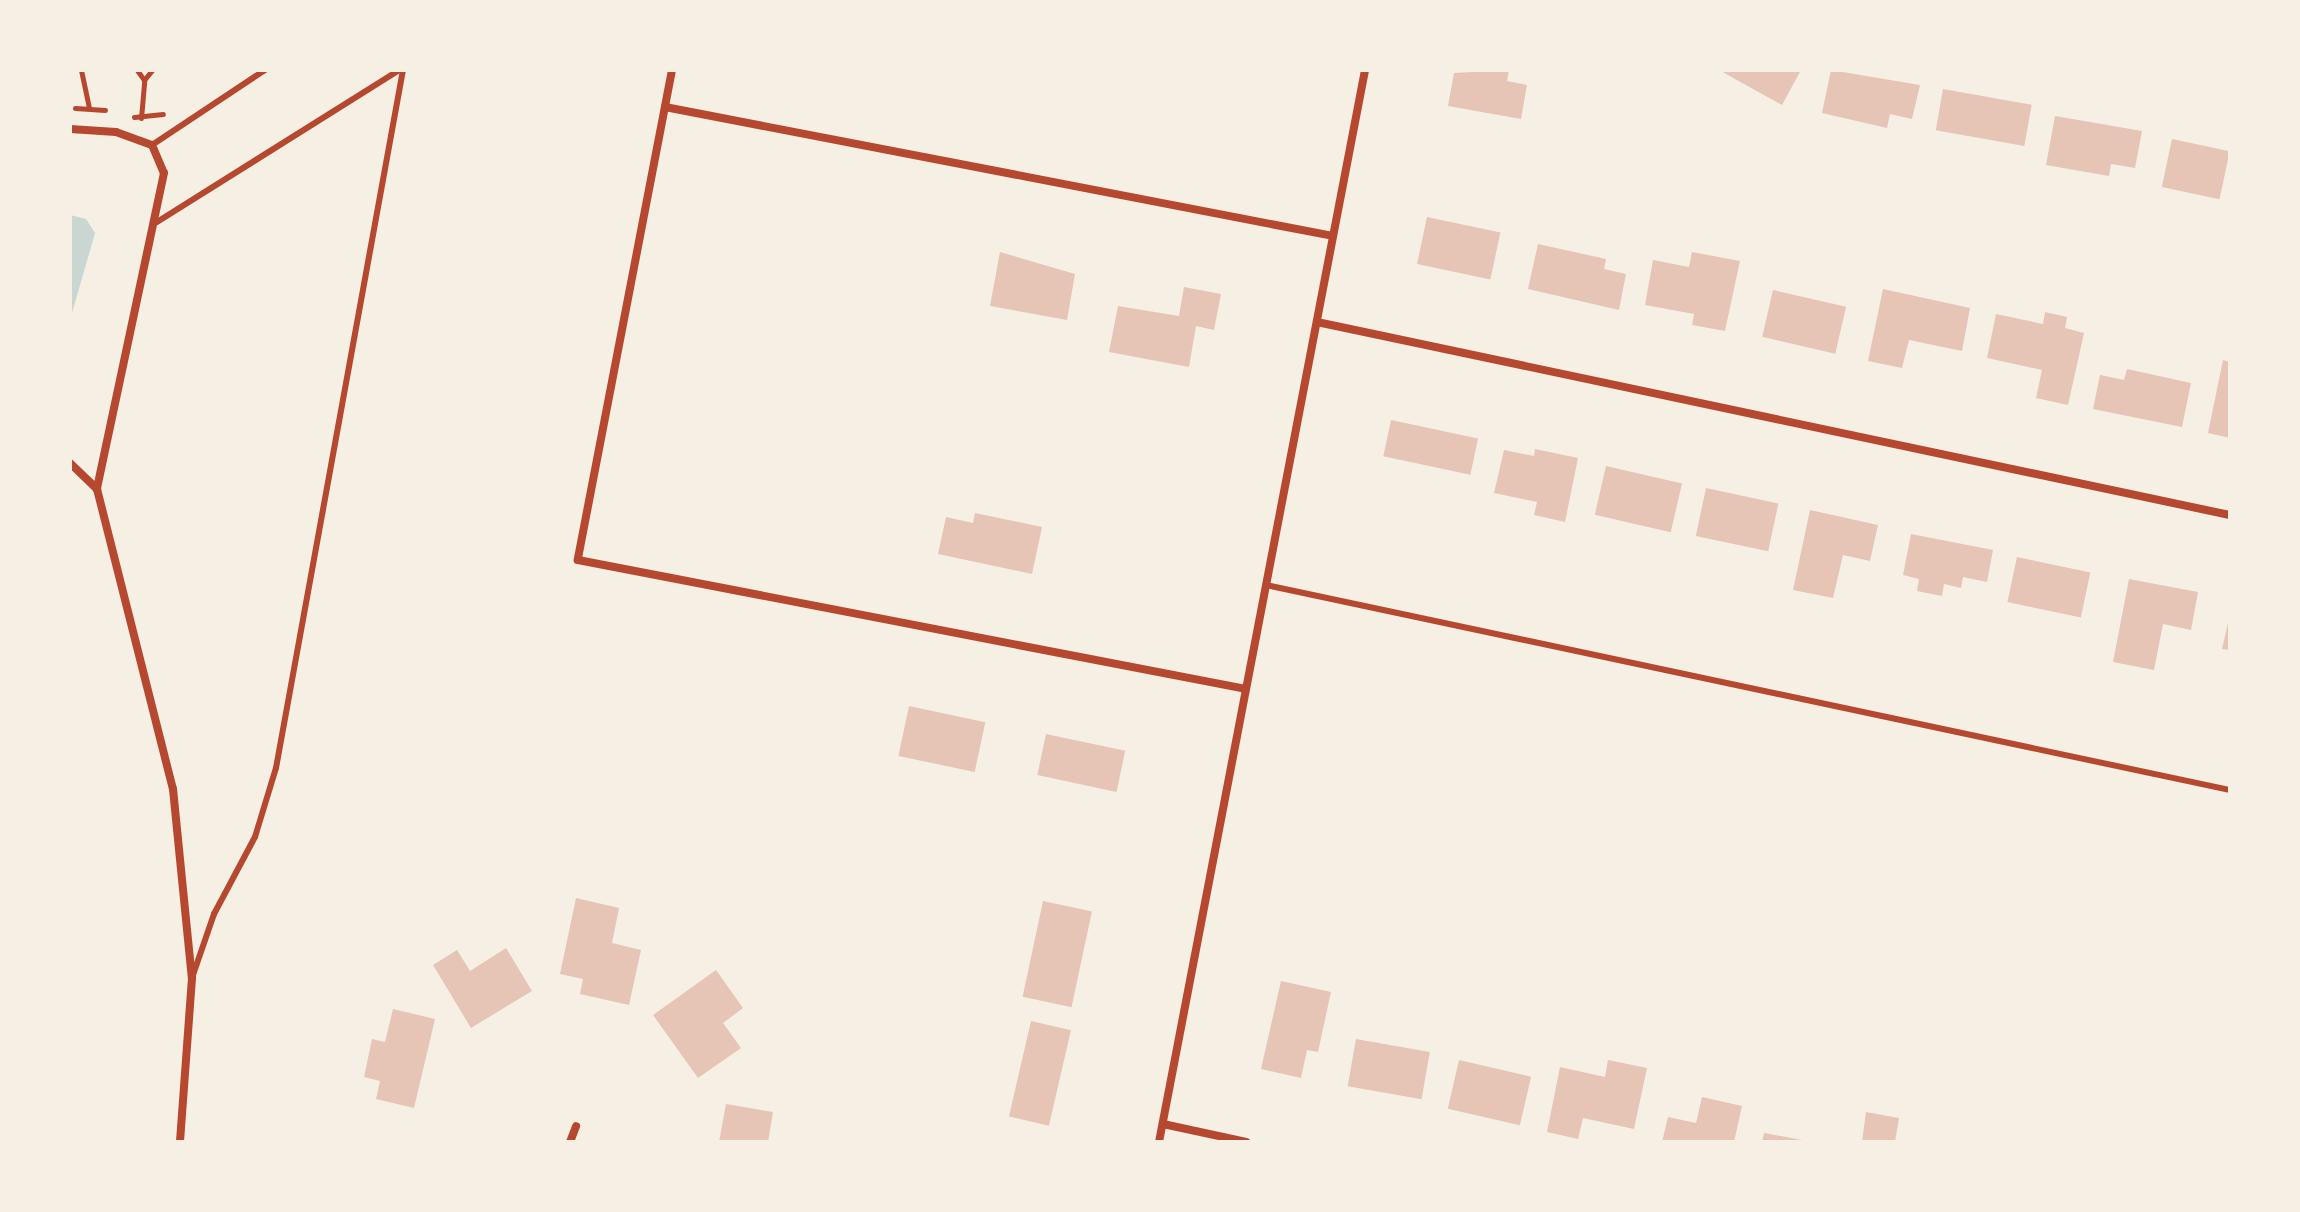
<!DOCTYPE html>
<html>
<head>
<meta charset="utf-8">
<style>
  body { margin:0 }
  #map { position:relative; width:2300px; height:1212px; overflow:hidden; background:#f6efe4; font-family:"PT Serif",serif }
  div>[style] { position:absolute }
  .water>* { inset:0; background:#c9d6d2 }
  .building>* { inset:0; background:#e6c5b7; transform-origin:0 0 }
  .path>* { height:5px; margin:-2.5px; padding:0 2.5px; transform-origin:2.5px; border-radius:2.5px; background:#b5482f }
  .service>* { height:6px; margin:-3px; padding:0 3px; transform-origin:3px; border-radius:3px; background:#b5482f }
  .minor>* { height:8px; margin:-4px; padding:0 4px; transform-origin:4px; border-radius:4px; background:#b5482f }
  span { translate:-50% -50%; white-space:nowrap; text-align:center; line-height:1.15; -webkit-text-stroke:8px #f6efe4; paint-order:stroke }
  .frame { position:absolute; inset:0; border:72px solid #f6efe4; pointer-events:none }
</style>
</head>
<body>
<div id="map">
  <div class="water">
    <div style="clip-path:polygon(70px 215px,86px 219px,95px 233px,70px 320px)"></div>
  </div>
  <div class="building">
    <div style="clip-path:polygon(1509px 70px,1507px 81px,1527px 85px,1521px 119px,1448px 106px,1454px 73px)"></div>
    <div style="clip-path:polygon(1719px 70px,1801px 70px,1782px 105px)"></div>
    <div style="clip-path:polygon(1831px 70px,1920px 85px,1912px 119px,1890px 114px,1887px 128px,1822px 113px)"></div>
    <div style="left:1943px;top:89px;width:90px;height:42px;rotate:10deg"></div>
    <div style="clip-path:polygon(2055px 116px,2142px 131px,2135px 168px,2111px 164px,2109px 176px,2046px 165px)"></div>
    <div style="left:2172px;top:139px;width:59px;height:49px;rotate:12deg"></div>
    <div style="left:1427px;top:217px;width:75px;height:48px;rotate:12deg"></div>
    <div style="clip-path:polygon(1538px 244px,1606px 259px,1604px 269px,1626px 274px,1619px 310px,1528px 289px)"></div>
    <div style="clip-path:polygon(1000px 252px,1075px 274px,1067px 320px,990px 306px)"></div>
    <div style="clip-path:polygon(1692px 252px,1740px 261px,1725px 331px,1692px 325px,1694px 314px,1645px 305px,1653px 260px,1689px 267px)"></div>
    <div style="clip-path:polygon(1184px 287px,1221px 294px,1214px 330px,1196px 326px,1189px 367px,1109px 352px,1118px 306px,1179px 316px)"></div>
    <div style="clip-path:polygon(1883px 289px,1970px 308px,1962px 351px,1909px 340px,1902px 368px,1868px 361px)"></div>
    <div style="left:1773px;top:290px;width:75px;height:48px;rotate:13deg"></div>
    <div style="clip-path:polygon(2045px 312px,2067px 317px,2065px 328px,2084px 333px,2068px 405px,2036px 398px,2042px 370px,1987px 358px,1996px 314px,2043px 324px)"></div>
    <div style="clip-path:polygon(2223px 360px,2230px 362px,2230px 438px,2208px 433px)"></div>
    <div style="clip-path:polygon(2127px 369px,2191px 383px,2182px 427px,2093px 409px,2100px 375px,2124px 380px)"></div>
    <div style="left:1391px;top:420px;width:89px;height:37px;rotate:12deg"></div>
    <div style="clip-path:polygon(1535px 449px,1578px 458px,1565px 522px,1534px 515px,1537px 502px,1494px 493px,1504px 450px,1534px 456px)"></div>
    <div style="left:1606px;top:466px;width:78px;height:50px;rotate:13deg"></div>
    <div style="left:1706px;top:488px;width:74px;height:49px;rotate:12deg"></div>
    <div style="clip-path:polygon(1810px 510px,1878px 525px,1870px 561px,1843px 555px,1833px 598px,1793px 590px)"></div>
    <div style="clip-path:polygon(975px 513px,1042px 527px,1032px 574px,938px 554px,946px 517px,973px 523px)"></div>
    <div style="clip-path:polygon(1911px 534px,1993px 550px,1987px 582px,1963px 577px,1961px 588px,1944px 584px,1942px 596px,1917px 591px,1919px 579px,1903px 575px)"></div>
    <div style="left:2017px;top:557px;width:75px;height:46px;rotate:12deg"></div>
    <div style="clip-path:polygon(2129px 579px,2198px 592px,2191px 630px,2163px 624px,2154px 670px,2113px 662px)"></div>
    <div style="clip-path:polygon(2229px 619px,2230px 619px,2230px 650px,2222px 649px)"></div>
    <div style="left:909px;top:706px;width:78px;height:51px;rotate:12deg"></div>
    <div style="left:1046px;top:734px;width:81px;height:42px;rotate:12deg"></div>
    <div style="clip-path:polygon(576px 898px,619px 908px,612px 943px,641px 950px,629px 1005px,580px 994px,583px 979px,560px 974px)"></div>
    <div style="left:1043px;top:901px;width:50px;height:98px;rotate:12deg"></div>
    <div style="clip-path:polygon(506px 948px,532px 991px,471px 1028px,433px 965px,457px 950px,470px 971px)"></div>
    <div style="clip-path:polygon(716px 970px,743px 1008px,723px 1023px,741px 1048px,698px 1078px,653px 1015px)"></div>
    <div style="clip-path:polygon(1281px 981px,1331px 992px,1318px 1052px,1307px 1050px,1301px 1078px,1261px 1069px)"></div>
    <div style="clip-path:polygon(393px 1009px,435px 1019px,414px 1108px,376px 1099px,380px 1081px,364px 1077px,372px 1039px,385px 1042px)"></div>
    <div style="left:1031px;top:1021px;width:41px;height:98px;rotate:13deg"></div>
    <div style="left:1356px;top:1039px;width:75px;height:48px;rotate:10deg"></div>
    <div style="left:1459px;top:1060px;width:74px;height:50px;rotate:13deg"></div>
    <div style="clip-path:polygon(1608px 1060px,1647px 1068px,1634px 1129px,1583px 1118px,1578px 1139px,1547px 1132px,1560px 1067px,1605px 1077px)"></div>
    <div style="clip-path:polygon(1702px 1097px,1742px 1106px,1734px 1142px,1662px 1142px,1668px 1117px,1696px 1123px)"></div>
    <div style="clip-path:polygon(726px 1104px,773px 1112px,768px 1142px,719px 1142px)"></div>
    <div style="clip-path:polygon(1866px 1112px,1899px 1118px,1895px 1142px,1862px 1142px)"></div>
    <div style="clip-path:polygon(1764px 1133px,1802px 1140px,1801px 1142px,1762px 1142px)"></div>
  </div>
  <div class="path">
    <div style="left:81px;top:70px;width:38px;rotate:78deg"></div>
    <div style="left:137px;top:70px;width:12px;rotate:55deg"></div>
    <div style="left:144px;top:80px;width:13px;rotate:-51deg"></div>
    <div style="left:75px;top:108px;width:30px;rotate:4deg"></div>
    <div style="left:134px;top:117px;width:29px;rotate:-6deg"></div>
    <div style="left:141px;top:118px;width:38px;rotate:-85deg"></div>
  </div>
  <div class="service">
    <div style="left:152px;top:145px;width:136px;rotate:-33.6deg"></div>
    <div style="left:157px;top:222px;width:286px;rotate:-32.1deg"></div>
    <div style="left:1266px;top:585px;width:986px;rotate:12.01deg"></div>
    <div style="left:193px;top:975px;width:65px;rotate:-71deg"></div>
    <div style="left:214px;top:914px;width:87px;rotate:-62deg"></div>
    <div style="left:255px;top:837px;width:72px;rotate:-73.1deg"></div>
    <div style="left:276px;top:768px;width:709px;rotate:-79.69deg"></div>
  </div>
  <div class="minor">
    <div style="left:672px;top:70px;width:499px;rotate:100.9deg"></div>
    <div style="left:578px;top:560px;width:680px;rotate:10.93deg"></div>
    <div style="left:665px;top:107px;width:680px;rotate:10.93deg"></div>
    <div style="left:70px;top:129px;width:46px;rotate:3.7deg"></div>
    <div style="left:116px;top:132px;width:38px;rotate:20deg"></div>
    <div style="left:152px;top:145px;width:30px;rotate:67deg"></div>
    <div style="left:164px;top:173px;width:323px;rotate:102deg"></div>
    <div style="left:97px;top:489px;width:37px;rotate:-136deg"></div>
    <div style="left:1317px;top:322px;width:933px;rotate:11.94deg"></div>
    <div style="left:97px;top:489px;width:309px;rotate:75.8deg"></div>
    <div style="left:173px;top:789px;width:190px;rotate:84.3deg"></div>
    <div style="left:192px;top:978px;width:164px;rotate:94.2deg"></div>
    <div style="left:1163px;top:1124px;width:85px;rotate:12.2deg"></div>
    <div style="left:570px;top:1142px;width:17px;rotate:-69deg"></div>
    <div style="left:1159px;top:1142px;width:1092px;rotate:-79.12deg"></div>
  </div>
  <div class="frame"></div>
</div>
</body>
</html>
